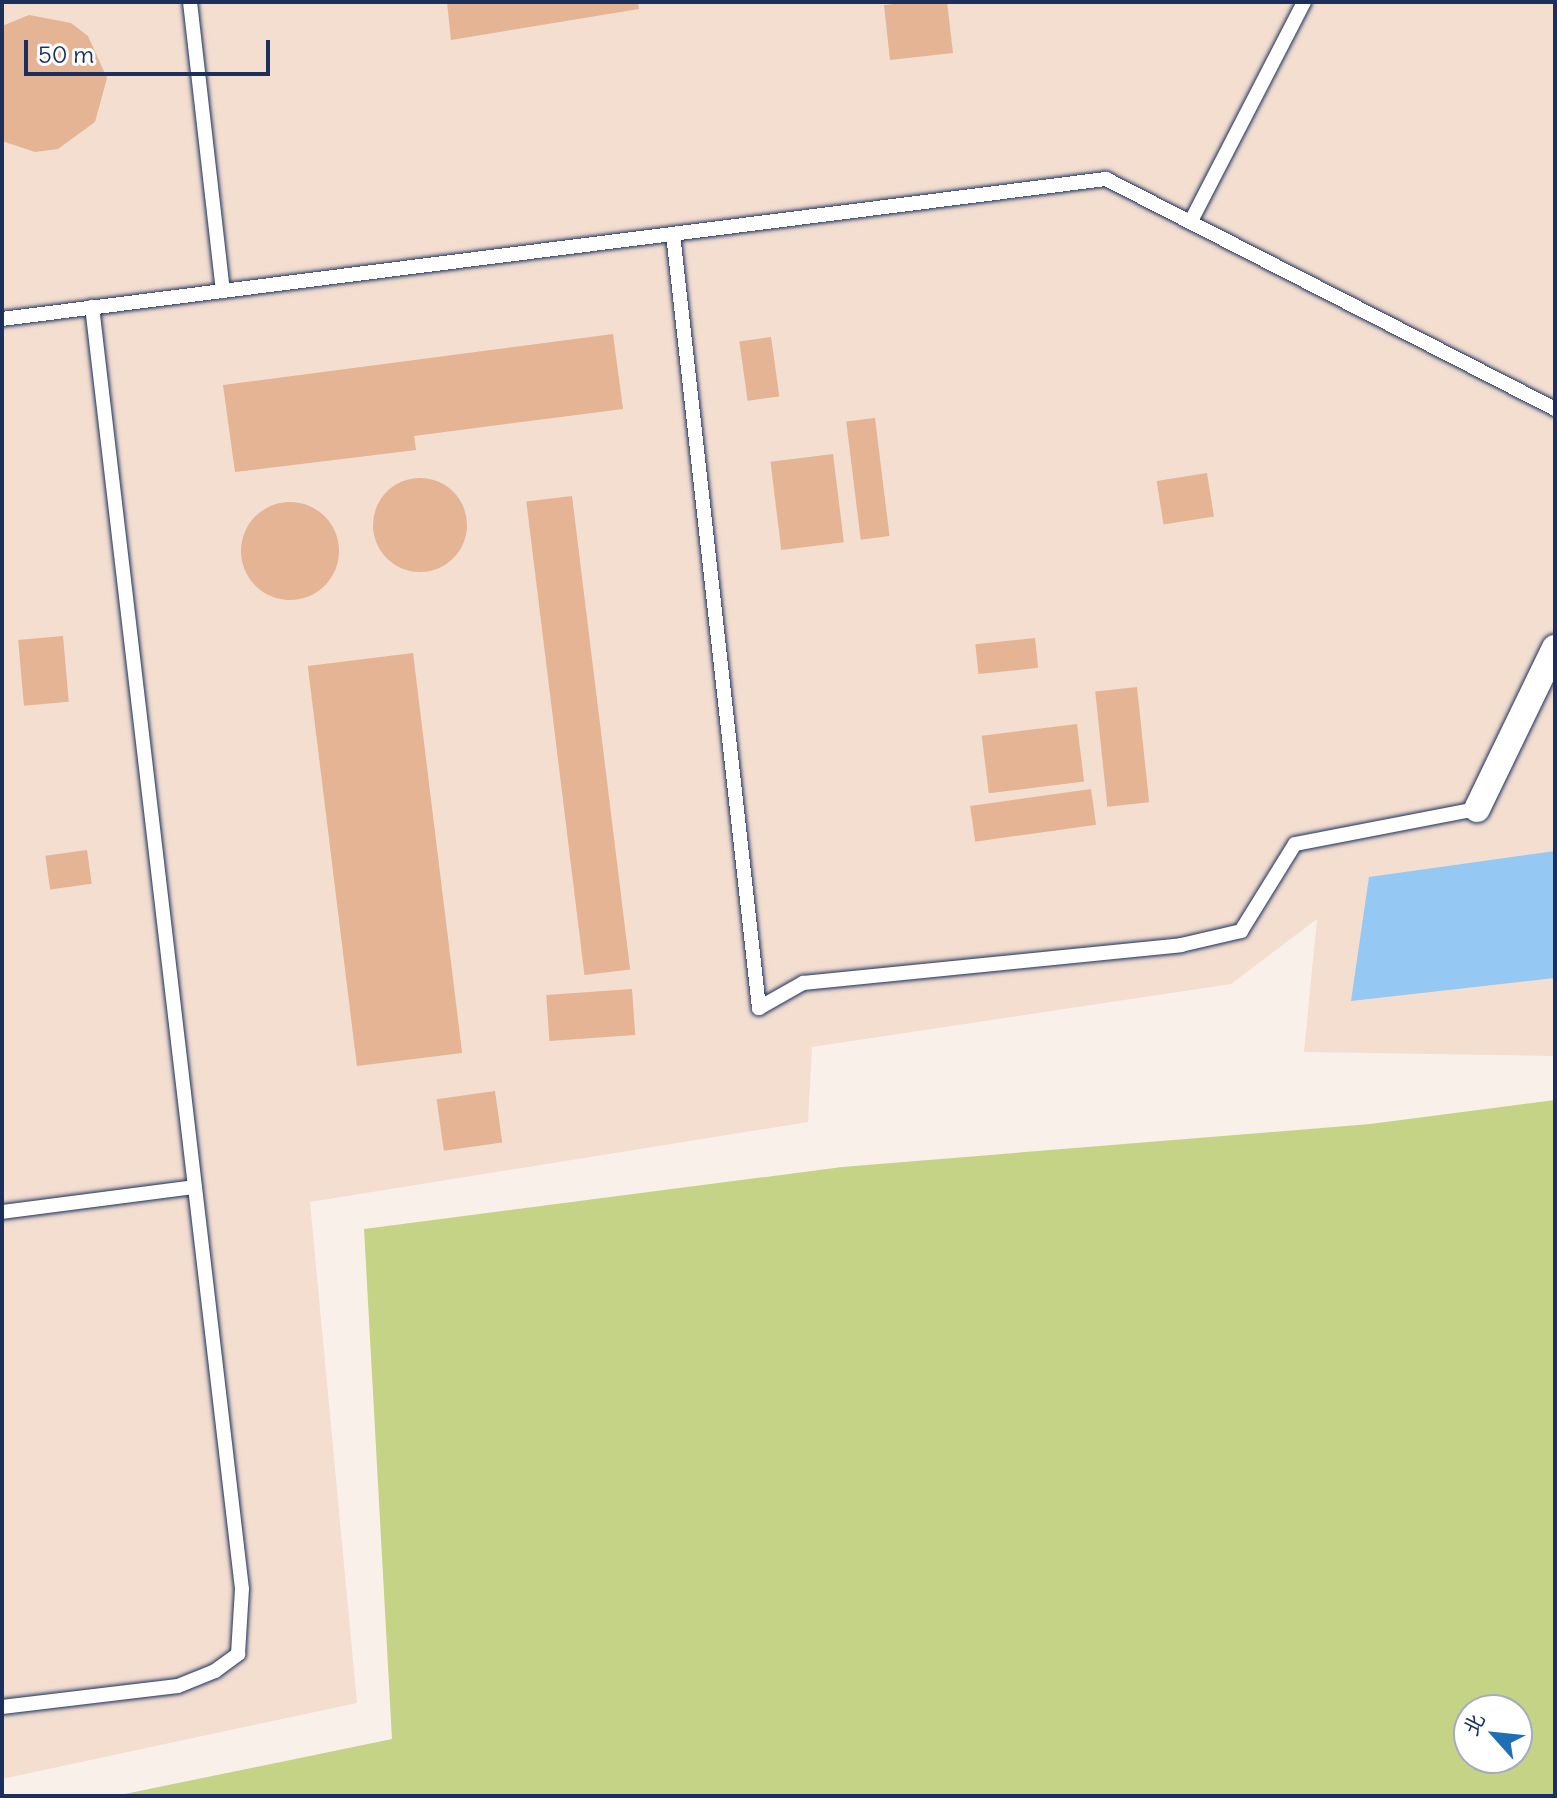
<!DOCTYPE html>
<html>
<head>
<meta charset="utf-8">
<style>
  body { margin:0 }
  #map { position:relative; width:1557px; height:1798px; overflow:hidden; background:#faf0ea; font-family:Delius,"LXGW WenKai TC",sans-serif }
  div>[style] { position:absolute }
  .built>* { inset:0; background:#f3ded0 }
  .green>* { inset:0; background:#c5d386 }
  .water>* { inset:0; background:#95c9f3 }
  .building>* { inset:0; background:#e4b495; transform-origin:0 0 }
  .round { border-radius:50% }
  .roads { filter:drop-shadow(0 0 2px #1b2f5e) drop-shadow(0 0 2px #1b2f5e) }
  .service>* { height:14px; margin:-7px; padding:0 7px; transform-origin:7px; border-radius:7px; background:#fff }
  .minor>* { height:26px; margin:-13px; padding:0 13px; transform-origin:13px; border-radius:13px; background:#fff }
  span { translate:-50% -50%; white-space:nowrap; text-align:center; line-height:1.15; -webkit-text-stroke:6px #fff; paint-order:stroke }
  .frame { position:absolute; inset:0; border:4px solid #1b2f5e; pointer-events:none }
  .north { position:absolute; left:1453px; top:1694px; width:80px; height:80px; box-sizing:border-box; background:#fff; border:2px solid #a4acbf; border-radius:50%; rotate:297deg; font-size:22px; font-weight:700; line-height:32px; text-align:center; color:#1b2f5e }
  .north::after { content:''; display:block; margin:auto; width:28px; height:36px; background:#1f6fb2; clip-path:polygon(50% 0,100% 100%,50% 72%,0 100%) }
  .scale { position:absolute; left:24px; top:40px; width:246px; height:36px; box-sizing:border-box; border:4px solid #1b2f5e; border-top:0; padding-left:10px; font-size:24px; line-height:28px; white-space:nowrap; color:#1b2f5e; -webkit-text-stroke:6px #fff; paint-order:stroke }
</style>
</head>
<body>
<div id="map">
  <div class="built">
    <div style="clip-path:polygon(2px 2px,1555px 2px,1555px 1056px,1304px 1052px,1317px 919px,1231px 984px,812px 1047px,808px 1122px,310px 1202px,357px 1703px,2px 1779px)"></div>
  </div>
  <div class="green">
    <div style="clip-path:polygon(evenodd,1555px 1100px,1555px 1796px,115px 1796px,392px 1739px,364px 1229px,842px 1167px,1370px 1124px,1555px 1100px,1469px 1710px,1517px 1710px,1517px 1758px,1469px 1758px,1469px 1710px)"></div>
  </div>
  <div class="water">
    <div style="clip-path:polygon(1555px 851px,1555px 978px,1351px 1001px,1369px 877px)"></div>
  </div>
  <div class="building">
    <div style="clip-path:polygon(447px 2px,638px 2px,639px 9px,451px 40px)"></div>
    <div style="clip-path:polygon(911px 2px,947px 2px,953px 53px,890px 60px,884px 5px)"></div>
    <div style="clip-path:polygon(29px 15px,71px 23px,88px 36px,107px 78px,95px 122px,58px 149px,35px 152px,2px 141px,2px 26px)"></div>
    <div style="clip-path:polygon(613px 334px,623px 409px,414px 436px,416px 450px,235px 472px,223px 385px)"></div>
    <div style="left:771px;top:337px;width:60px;height:32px;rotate:82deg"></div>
    <div style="left:875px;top:418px;width:119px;height:29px;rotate:83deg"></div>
    <div style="left:833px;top:454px;width:89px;height:63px;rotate:83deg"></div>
    <div style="left:1207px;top:473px;width:44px;height:51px;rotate:81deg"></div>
    <div class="round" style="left:373px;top:478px;width:94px;height:94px"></div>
    <div style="left:572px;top:496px;width:477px;height:46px;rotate:83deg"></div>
    <div class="round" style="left:241px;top:502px;width:98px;height:98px"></div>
    <div style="left:63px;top:636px;width:66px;height:45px;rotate:85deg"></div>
    <div style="left:1035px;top:638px;width:30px;height:60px;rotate:84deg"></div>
    <div style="left:413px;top:653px;width:403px;height:106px;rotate:83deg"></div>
    <div style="left:1137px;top:687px;width:116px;height:42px;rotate:84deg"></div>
    <div style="left:1077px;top:724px;width:58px;height:96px;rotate:83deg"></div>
    <div style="left:1091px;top:789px;width:36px;height:122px;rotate:82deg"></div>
    <div style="left:87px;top:850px;width:34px;height:42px;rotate:82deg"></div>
    <div style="left:632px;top:989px;width:46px;height:86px;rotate:86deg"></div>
    <div style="left:495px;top:1091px;width:52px;height:59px;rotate:82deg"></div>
  </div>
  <div class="roads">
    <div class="service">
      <div style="left:190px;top:2px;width:291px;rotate:83.5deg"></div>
      <div style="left:1191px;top:221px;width:246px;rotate:-62.7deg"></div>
      <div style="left:673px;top:234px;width:779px;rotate:83.66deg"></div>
      <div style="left:759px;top:1008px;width:51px;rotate:-29.6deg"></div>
      <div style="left:803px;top:983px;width:380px;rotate:-5.7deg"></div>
      <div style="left:1181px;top:945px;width:62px;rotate:-13.1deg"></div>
      <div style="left:1241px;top:931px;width:102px;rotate:-58.2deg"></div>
      <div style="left:1295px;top:844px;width:185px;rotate:-10.9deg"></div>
      <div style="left:2px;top:319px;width:1113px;rotate:-7.23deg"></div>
      <div style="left:1106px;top:179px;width:504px;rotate:27.12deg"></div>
      <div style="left:2px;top:1212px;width:194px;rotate:-7.4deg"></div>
      <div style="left:2px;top:1707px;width:177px;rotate:-6.8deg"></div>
      <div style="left:178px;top:1686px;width:40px;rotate:-22deg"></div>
      <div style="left:215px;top:1671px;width:29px;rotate:-36deg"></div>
      <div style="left:238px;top:1654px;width:65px;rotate:-86.5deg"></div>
      <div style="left:242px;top:1589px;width:1291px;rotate:-96.67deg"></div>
    </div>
    <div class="minor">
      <div style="left:1477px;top:809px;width:179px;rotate:-64.2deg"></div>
    </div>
  </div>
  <div class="frame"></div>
  <div class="north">北</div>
  <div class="scale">50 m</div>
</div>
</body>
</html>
